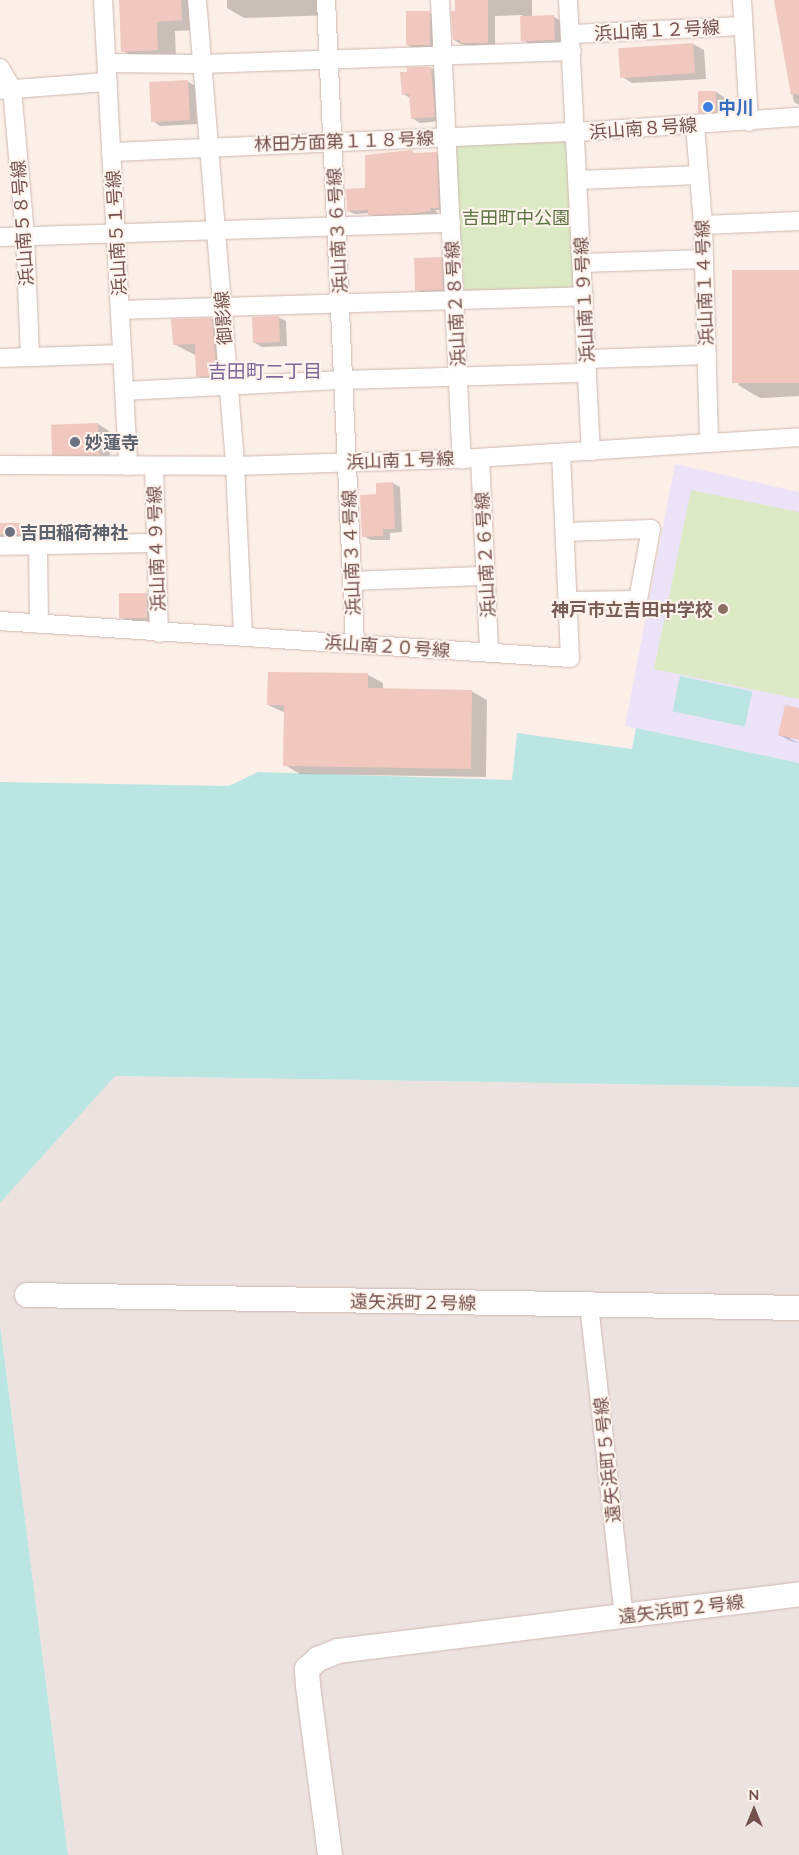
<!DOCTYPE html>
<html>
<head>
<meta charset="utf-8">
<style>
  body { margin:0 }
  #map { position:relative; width:799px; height:1855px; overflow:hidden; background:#fcefe7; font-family:Lato,"Noto Sans JP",sans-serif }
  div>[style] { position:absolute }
  .industrial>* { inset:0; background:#ece3e0 }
  .education>* { inset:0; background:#ece3f8 }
  .green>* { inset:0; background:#dce9c5; transform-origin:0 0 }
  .water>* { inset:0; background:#bbe5e2; transform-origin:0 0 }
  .shadow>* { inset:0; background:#0003 }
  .building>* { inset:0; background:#f0c8bf; transform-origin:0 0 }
  .roads { filter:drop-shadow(0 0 1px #cfb7b0) drop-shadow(0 0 1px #cfb7b0) }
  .street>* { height:18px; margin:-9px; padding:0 9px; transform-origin:9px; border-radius:9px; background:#fff }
  .secondary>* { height:24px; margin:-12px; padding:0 12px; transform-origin:12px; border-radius:12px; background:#fff }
  .dots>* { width:14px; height:14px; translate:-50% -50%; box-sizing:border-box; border:2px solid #fef4ed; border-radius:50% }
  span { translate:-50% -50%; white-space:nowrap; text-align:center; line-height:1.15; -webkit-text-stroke:4px #fef4ed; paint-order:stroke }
  .street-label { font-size:18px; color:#75514c }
  .shop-label { font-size:18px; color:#366cbe; font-weight:700 }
  .left { translate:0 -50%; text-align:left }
  .park-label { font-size:18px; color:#5b7441 }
  .worship-label { font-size:18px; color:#5b616d; font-weight:700 }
  .education-label { font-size:18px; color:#785e54; font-weight:700 }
  .right { translate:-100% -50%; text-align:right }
  .neighbourhood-label { font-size:19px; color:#7d6798 }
  .north { position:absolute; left:729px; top:1785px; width:50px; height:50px; -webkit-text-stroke:4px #fef4ed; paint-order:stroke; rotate:0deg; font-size:14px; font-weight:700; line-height:20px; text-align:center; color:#75514c }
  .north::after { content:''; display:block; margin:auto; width:18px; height:22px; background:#75514c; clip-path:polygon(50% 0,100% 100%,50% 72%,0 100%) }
</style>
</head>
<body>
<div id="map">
  <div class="industrial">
    <div style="clip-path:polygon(114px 1076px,799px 1087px,799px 1855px,68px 1855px,0 1324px,0 1203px)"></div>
  </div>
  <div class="education">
    <div style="clip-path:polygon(675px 464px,799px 492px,799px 763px,625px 726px)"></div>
  </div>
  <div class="green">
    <div style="left:568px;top:138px;width:158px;height:114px;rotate:86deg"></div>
    <div style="clip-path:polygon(691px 490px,799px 512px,799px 699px,654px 669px)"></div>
  </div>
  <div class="water">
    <div style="left:680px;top:676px;width:74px;height:36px;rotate:12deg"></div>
    <div style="clip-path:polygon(636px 728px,799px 763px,799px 1087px,115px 1076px,0 1203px,0 782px,229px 786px,258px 772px,512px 780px,517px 733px,632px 749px)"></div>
    <div style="clip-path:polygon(0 1324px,68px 1855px,0 1855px)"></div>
  </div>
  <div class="shadow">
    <div style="clip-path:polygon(121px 0,200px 0,200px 30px,175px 31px,176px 60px,141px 61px,123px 51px)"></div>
    <div style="clip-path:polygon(227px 0,332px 0,332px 15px,244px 18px,227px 8px)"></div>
    <div style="clip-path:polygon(456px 0,532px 0,532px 17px,554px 17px,561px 21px,562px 43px,530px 44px,522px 40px,522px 15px,495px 16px,495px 46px,469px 46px,461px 44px,454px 40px)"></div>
    <div style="clip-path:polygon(775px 0,799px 0,799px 105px,794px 102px)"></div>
    <div style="clip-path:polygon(430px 13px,437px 17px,437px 49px,415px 50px,408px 45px)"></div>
    <div style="clip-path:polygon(693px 44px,704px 50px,706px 79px,632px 83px,621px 76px)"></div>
    <div style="clip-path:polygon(431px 68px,439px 72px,442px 121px,420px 123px,412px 118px,411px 99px,404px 94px,408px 69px)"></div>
    <div style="clip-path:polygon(187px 81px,195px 86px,197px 124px,160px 126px,153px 121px)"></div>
    <div style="clip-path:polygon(699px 92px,716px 92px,724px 97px,725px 116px,708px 117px,700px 112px)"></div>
    <div style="clip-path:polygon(412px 152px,417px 154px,436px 154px,443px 157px,445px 211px,436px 210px,437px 214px,375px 218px,369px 213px,355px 214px,348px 211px,366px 189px)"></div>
    <div style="clip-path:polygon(441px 258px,449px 263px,450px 293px,424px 294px,417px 290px)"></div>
    <div style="clip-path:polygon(799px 272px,799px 396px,760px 398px,738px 385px)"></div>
    <div style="clip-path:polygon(278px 317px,286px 321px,287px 346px,262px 347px,255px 343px)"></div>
    <div style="clip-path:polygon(212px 319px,233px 332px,238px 387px,219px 388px,198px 376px,197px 356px,174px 344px)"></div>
    <div style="clip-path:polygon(98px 424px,109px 431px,110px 461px,64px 461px,53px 454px)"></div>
    <div style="clip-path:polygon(393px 483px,400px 487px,402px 532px,390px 533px,390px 540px,371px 540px,363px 536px,377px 495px)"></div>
    <div style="clip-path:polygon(0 525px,20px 525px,27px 529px,27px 539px,0 537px)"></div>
    <div style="clip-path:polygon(147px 594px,154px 599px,155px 624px,128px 622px,121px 617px)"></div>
    <div style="clip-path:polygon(269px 673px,368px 675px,383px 683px,383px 690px,471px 691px,487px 700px,486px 777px,300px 774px,285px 765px,286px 713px,268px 705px)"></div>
    <div style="clip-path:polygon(799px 710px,799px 739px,790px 737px,790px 739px,799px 743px,791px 741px,779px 735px)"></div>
  </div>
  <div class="building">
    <div style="clip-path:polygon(119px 0,181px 0,182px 20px,157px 22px,158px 50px,121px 52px)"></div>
    <div style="clip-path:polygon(455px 0,488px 0,488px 43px,460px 43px,460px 40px,453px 40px,451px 11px,455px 11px)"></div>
    <div style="clip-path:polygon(774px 0,799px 0,799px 94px,791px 95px)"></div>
    <div style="left:430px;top:11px;width:34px;height:24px;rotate:90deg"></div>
    <div style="left:554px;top:15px;width:25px;height:34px;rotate:88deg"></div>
    <div style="left:693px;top:43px;width:30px;height:75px;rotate:86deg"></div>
    <div style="clip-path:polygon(407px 67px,431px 67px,435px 117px,411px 119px,409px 94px,402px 95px,400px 72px,407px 72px)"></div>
    <div style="left:188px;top:80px;width:40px;height:39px;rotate:87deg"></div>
    <div style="left:698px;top:91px;width:18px;height:22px"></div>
    <div style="clip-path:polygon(412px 150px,413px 153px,437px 152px,439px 208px,430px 208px,431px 211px,409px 214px,368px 215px,368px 210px,347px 211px,346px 189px,365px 188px,365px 155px)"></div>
    <div style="left:442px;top:257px;width:33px;height:28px;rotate:88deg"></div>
    <div style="left:799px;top:270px;width:113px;height:67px;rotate:90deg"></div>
    <div style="left:279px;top:316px;width:26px;height:27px;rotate:88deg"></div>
    <div style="clip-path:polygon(212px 318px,217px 376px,196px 377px,195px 344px,173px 345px,171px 319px)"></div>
    <div style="left:98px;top:423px;width:32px;height:47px;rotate:88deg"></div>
    <div style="clip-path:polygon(393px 482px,395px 529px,383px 529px,383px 536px,362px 537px,360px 495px,376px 494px,376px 483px)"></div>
    <div style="left:20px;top:523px;width:12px;height:20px;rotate:90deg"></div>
    <div style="left:119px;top:593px;width:28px;height:25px"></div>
    <div style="clip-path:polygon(268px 672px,368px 673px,368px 688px,472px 690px,471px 769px,283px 766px,284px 705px,267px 705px)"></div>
    <div style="clip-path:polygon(785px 705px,799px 708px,799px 740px,778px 735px)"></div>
  </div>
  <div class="roads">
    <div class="street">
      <div style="left:103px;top:0;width:467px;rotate:86.9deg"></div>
      <div style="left:197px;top:0;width:468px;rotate:85.3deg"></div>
      <div style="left:235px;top:466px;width:170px;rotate:87.3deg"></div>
      <div style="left:326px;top:0;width:644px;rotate:87.42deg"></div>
      <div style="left:440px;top:0;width:460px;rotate:87.3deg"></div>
      <div style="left:568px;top:0;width:452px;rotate:87.1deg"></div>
      <div style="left:742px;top:0;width:122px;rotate:86.7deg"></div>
      <div style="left:571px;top:34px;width:172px;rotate:-2.7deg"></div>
      <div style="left:107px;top:63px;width:95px;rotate:0.6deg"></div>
      <div style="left:202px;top:64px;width:370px;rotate:-2deg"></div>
      <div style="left:0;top:68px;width:24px;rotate:60deg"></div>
      <div style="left:12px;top:89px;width:148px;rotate:84.9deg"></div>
      <div style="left:25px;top:236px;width:121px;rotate:87.6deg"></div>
      <div style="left:1px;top:90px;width:107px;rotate:-4.3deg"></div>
      <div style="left:695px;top:125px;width:100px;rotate:85.4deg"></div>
      <div style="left:703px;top:225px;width:217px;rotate:88.4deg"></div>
      <div style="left:111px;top:152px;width:466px;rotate:-2.5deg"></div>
      <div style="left:577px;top:132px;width:223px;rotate:-3.9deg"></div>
      <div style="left:579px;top:180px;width:120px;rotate:-2.4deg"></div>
      <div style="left:703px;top:225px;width:96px;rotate:-2.4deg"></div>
      <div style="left:0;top:237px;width:451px;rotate:-1.8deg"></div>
      <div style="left:582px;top:263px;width:122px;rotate:-1.9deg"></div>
      <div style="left:120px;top:310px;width:464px;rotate:-1.7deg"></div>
      <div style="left:0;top:358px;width:122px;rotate:-1.9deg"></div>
      <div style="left:587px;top:359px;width:120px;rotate:-1.9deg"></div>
      <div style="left:124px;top:391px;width:220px;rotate:-2.9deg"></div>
      <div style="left:344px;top:380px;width:243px;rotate:-1.7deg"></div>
      <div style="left:480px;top:458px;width:194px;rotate:87.3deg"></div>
      <div style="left:0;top:465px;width:235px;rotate:0.2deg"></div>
      <div style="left:235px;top:466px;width:227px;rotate:-1.8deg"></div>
      <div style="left:462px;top:459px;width:338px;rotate:-3.7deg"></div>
      <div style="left:154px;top:466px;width:167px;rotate:88.3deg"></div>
      <div style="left:565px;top:532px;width:86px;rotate:-2deg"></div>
      <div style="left:651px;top:529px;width:72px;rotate:100.4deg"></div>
      <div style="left:638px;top:600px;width:70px;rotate:179.2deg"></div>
      <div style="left:38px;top:545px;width:79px;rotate:89.3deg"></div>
      <div style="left:0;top:546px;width:156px;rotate:-1.1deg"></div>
      <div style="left:352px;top:581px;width:133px;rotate:-2.2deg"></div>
      <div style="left:0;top:621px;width:571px;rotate:3.71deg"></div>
      <div style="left:570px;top:658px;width:205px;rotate:-92.5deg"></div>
      <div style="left:589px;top:1305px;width:313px;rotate:83.6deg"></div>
    </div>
    <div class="secondary">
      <div style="left:27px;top:1295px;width:772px;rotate:0.96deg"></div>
      <div style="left:330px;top:1855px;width:171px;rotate:-97.4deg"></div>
      <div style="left:308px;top:1685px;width:16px;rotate:-94deg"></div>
      <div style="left:307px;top:1669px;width:15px;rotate:-42deg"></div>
      <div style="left:318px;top:1659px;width:22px;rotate:-22deg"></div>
      <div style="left:338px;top:1651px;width:465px;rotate:-7deg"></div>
    </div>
  </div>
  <div class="dots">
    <div style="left:708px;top:107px;background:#3f7fe0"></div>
    <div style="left:75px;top:442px;background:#6b7280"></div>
    <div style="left:10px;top:532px;background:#6b7280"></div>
    <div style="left:723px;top:609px;background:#8d6e63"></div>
  </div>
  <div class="street-label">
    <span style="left:657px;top:30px;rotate:-3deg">浜山南１２号線</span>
    <span style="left:643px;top:128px;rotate:-4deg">浜山南８号線</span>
    <span style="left:344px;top:141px;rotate:-2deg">林田方面第１１８号線</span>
    <span style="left:22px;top:223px;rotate:-94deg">浜山南５８号線</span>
    <span style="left:337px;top:231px;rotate:-93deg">浜山南３６号線</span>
    <span style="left:116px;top:233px;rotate:-93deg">浜山南５１号線</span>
    <span style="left:704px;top:283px;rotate:-92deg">浜山南１４号線</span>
    <span style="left:584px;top:300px;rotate:-93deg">浜山南１９号線</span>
    <span style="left:455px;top:304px;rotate:-93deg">浜山南２８号線</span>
    <span style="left:223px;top:318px;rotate:-94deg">御影線</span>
    <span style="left:400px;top:460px;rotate:-2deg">浜山南１号線</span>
    <span style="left:156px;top:549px;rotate:-92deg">浜山南４９号線</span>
    <span style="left:351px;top:553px;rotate:-92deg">浜山南３４号線</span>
    <span style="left:485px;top:555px;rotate:-93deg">浜山南２６号線</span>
    <span style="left:387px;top:646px;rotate:4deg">浜山南２０号線</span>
    <span style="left:413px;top:1302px;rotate:1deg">遠矢浜町２号線</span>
    <span style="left:607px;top:1460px;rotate:-96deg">遠矢浜町５号線</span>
    <span style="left:681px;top:1609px;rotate:-7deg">遠矢浜町２号線</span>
  </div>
  <div class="shop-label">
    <span class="left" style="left:718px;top:107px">中川</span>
  </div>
  <div class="park-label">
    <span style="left:516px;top:217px">吉田町中公園</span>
  </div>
  <div class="worship-label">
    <span class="left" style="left:85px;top:442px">妙蓮寺</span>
    <span class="left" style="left:20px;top:532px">吉田稲荷神社</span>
  </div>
  <div class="education-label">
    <span class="right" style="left:713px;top:609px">神戸市立吉田中学校</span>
  </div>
  <div class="neighbourhood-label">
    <span style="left:265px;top:371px">吉田町二丁目</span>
  </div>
  <div class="north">N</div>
</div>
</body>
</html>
